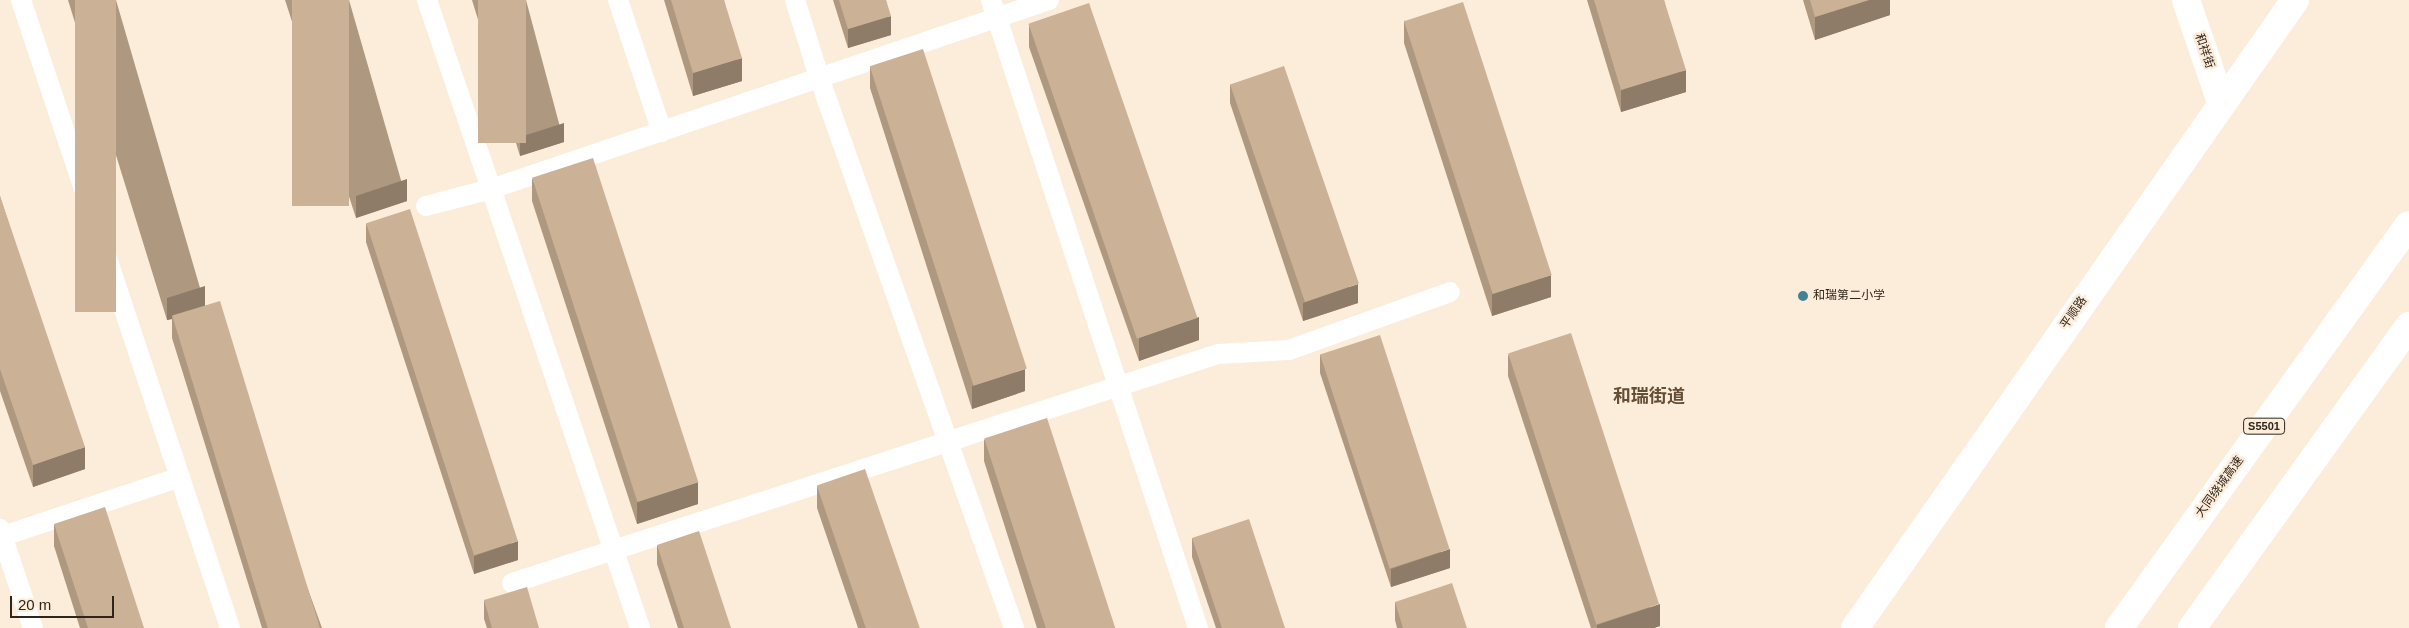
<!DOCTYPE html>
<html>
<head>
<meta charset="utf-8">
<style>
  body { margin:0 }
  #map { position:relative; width:2409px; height:628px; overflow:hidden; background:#fcecda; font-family:Arial,"Noto Sans SC",sans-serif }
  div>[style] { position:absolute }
  .lane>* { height:20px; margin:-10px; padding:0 10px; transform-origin:10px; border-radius:10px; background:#fff }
  .street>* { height:28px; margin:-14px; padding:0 14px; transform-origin:14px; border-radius:14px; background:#fff }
  .highway>* { height:28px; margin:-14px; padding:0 14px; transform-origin:14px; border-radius:14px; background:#fff }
  .wall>* { inset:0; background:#af9880 }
  .shaded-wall>* { inset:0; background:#8e7c68 }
  .building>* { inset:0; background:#cbb195; transform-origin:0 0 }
  .dots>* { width:14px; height:14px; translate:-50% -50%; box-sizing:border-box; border:2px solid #fcecda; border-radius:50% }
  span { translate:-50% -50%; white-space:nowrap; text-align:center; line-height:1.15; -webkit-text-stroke:4.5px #fcecda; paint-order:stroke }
  .shield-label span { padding:1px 4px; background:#fcecda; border:1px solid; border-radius:4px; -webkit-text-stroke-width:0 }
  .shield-label { font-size:11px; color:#2f251a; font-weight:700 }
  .street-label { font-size:12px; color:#2f251a }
  .poi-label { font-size:12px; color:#2f251a }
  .left { translate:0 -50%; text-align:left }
  .district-label { font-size:18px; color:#654e35; font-weight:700 }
  .scale { position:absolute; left:10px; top:596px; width:104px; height:22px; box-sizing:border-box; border:2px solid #2f251a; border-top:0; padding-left:6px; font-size:15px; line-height:18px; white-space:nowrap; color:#2f251a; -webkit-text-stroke:4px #fcecda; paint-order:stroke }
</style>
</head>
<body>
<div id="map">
  <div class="lane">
    <div style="left:21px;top:0;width:662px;rotate:71.59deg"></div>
    <div style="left:427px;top:0;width:663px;rotate:71.26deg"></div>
    <div style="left:618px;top:0;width:139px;rotate:71.6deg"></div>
    <div style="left:795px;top:0;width:84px;rotate:72.6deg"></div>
    <div style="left:820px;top:80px;width:581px;rotate:70.51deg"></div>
    <div style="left:991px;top:0;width:661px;rotate:71.76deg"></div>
    <div style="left:426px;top:206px;width:67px;rotate:-14.7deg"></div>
    <div style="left:491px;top:189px;width:589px;rotate:-18.71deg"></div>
    <div style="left:0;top:529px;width:104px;rotate:71.6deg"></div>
    <div style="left:0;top:537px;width:190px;rotate:-18.4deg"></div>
    <div style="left:512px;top:583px;width:742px;rotate:-17.97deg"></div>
    <div style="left:1218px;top:354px;width:71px;rotate:-3.2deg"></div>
    <div style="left:1289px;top:350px;width:171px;rotate:-19.8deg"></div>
  </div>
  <div class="street">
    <div style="left:2186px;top:0;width:108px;rotate:71.1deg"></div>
    <div style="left:1855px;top:628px;width:767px;rotate:-54.98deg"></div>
  </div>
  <div class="highway">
    <div style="left:2119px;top:628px;width:496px;rotate:-54.3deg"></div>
    <div style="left:2192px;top:628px;width:372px;rotate:-54.3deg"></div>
  </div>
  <div class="wall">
    <div style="clip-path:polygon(68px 0,116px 0,205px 305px,322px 628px,262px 628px,172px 338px,172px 319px,167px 320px)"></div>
    <div style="clip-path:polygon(285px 0,349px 0,407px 201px,356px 218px)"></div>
    <div style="clip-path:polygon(472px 0,526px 0,564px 142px,520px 156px)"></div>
    <div style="clip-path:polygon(664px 0,724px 0,742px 81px,693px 96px)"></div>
    <div style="clip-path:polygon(833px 0,886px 0,891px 35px,848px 48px)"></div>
    <div style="clip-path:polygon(1587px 0,1664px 0,1686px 92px,1621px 112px)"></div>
    <div style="clip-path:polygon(1803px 0,1890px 0,1890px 15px,1815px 40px)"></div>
    <div style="clip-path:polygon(1404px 20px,1551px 297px,1492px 316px,1404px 43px)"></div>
    <div style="clip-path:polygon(1029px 25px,1199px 340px,1139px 361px,1029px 47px)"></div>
    <div style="clip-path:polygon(870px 66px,1025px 391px,972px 409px,870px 88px)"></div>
    <div style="clip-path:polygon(1230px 84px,1358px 303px,1303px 321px,1230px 103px)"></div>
    <div style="clip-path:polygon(532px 178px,698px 504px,637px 524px,532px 201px)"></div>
    <div style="clip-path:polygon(0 196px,85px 469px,33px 487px,0 391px)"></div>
    <div style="clip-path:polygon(366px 223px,518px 560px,474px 574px,366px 242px)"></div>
    <div style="clip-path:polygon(1320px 354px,1450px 568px,1391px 587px,1320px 373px)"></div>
    <div style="clip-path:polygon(1508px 354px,1660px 626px,1654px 628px,1591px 628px,1508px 376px)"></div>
    <div style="clip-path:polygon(984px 439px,1115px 628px,1037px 628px,984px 461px)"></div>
    <div style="clip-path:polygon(817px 486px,919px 628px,858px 628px,817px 508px)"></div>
    <div style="clip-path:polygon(54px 524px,144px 628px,80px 628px,54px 546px)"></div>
    <div style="clip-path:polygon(1192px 538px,1285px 628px,1216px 628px,1192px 557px)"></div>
    <div style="clip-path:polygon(657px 545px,731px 628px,678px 628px,657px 564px)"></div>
    <div style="clip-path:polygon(484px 600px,539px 628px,487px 628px,484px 619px)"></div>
    <div style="clip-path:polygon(1395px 602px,1467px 628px,1397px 628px,1395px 620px)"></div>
  </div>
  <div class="shaded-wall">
    <div style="clip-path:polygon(1869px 0,1890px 0,1890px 15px,1815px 40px,1815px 17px)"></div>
    <div style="clip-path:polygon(891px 16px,891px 35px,848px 48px,848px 29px)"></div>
    <div style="clip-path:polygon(742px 58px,742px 81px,693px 96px,693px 73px)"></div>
    <div style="clip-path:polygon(1686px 70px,1686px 92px,1621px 112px,1621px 90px)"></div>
    <div style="clip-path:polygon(564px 123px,564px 142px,520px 156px,520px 137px)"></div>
    <div style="clip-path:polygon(407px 179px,407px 201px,356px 218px,356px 196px)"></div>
    <div style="clip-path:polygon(1551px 275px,1551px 297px,1492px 316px,1492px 294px)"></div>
    <div style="clip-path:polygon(1358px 284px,1358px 303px,1303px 321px,1303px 303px)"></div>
    <div style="clip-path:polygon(205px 286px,205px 308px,172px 316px,172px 319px,167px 320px,167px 298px)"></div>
    <div style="clip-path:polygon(1199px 317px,1199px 340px,1139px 361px,1139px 338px)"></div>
    <div style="clip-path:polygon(1025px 369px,1025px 391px,972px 409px,972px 386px)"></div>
    <div style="clip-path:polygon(85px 447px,85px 469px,33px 487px,33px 465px)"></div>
    <div style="clip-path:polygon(698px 482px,698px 504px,637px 524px,637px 502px)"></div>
    <div style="clip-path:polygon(518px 541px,518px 560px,474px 574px,474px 556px)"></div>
    <div style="clip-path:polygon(1450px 549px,1450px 568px,1391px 587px,1391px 569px)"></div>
    <div style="clip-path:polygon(1660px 604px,1660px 626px,1654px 628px,1597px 628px,1597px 625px)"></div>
  </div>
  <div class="building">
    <div style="left:75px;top:0;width:41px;height:312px"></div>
    <div style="left:292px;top:0;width:57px;height:206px"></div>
    <div style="left:478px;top:0;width:48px;height:143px"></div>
    <div style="clip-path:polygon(671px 0,724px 0,742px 58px,693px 73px)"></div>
    <div style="clip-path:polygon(839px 0,886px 0,891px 16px,848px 29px)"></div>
    <div style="clip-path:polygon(1594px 0,1664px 0,1686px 70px,1621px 90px)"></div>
    <div style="clip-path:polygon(1810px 0,1869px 0,1815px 17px)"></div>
    <div style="left:1463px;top:2px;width:287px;height:62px;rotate:72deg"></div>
    <div style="left:1089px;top:3px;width:333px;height:64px;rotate:71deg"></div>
    <div style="left:923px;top:49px;width:336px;height:56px;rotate:72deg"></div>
    <div style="left:1284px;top:66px;width:230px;height:57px;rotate:71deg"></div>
    <div style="left:593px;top:158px;width:341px;height:64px;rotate:72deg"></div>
    <div style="clip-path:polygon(0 196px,85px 447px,33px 465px,0 369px)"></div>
    <div style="left:410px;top:209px;width:349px;height:46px;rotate:72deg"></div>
    <div style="left:220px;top:301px;width:343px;height:50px;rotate:73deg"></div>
    <div style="left:1571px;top:333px;width:285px;height:66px;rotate:72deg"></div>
    <div style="left:1380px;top:335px;width:225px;height:63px;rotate:72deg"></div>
    <div style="left:1047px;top:418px;width:221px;height:66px;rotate:72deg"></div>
    <div style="left:865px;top:469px;width:168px;height:51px;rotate:71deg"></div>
    <div style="clip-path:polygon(105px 507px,144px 628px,88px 628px,54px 524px)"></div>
    <div style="clip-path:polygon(1249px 519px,1285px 628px,1222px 628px,1192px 538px)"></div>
    <div style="clip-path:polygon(699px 531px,731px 628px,684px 628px,657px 545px)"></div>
    <div style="clip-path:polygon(1452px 583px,1467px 628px,1403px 628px,1395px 602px)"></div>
    <div style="clip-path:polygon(527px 587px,539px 628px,492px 628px,484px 600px)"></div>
  </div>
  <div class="dots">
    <div style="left:1803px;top:296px;background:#418295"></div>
  </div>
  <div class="shield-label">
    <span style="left:2264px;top:426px">S5501</span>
  </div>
  <div class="street-label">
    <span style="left:2204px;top:51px;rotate:71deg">和祥街</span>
    <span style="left:2074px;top:313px;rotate:-55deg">平顺路</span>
    <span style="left:2220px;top:487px;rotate:-54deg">大同绕城高速</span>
  </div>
  <div class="poi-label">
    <span class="left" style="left:1813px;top:296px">和瑞第二小学</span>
  </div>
  <div class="district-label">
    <span style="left:1649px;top:396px">和瑞街道</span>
  </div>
  <div class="scale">20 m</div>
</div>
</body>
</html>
